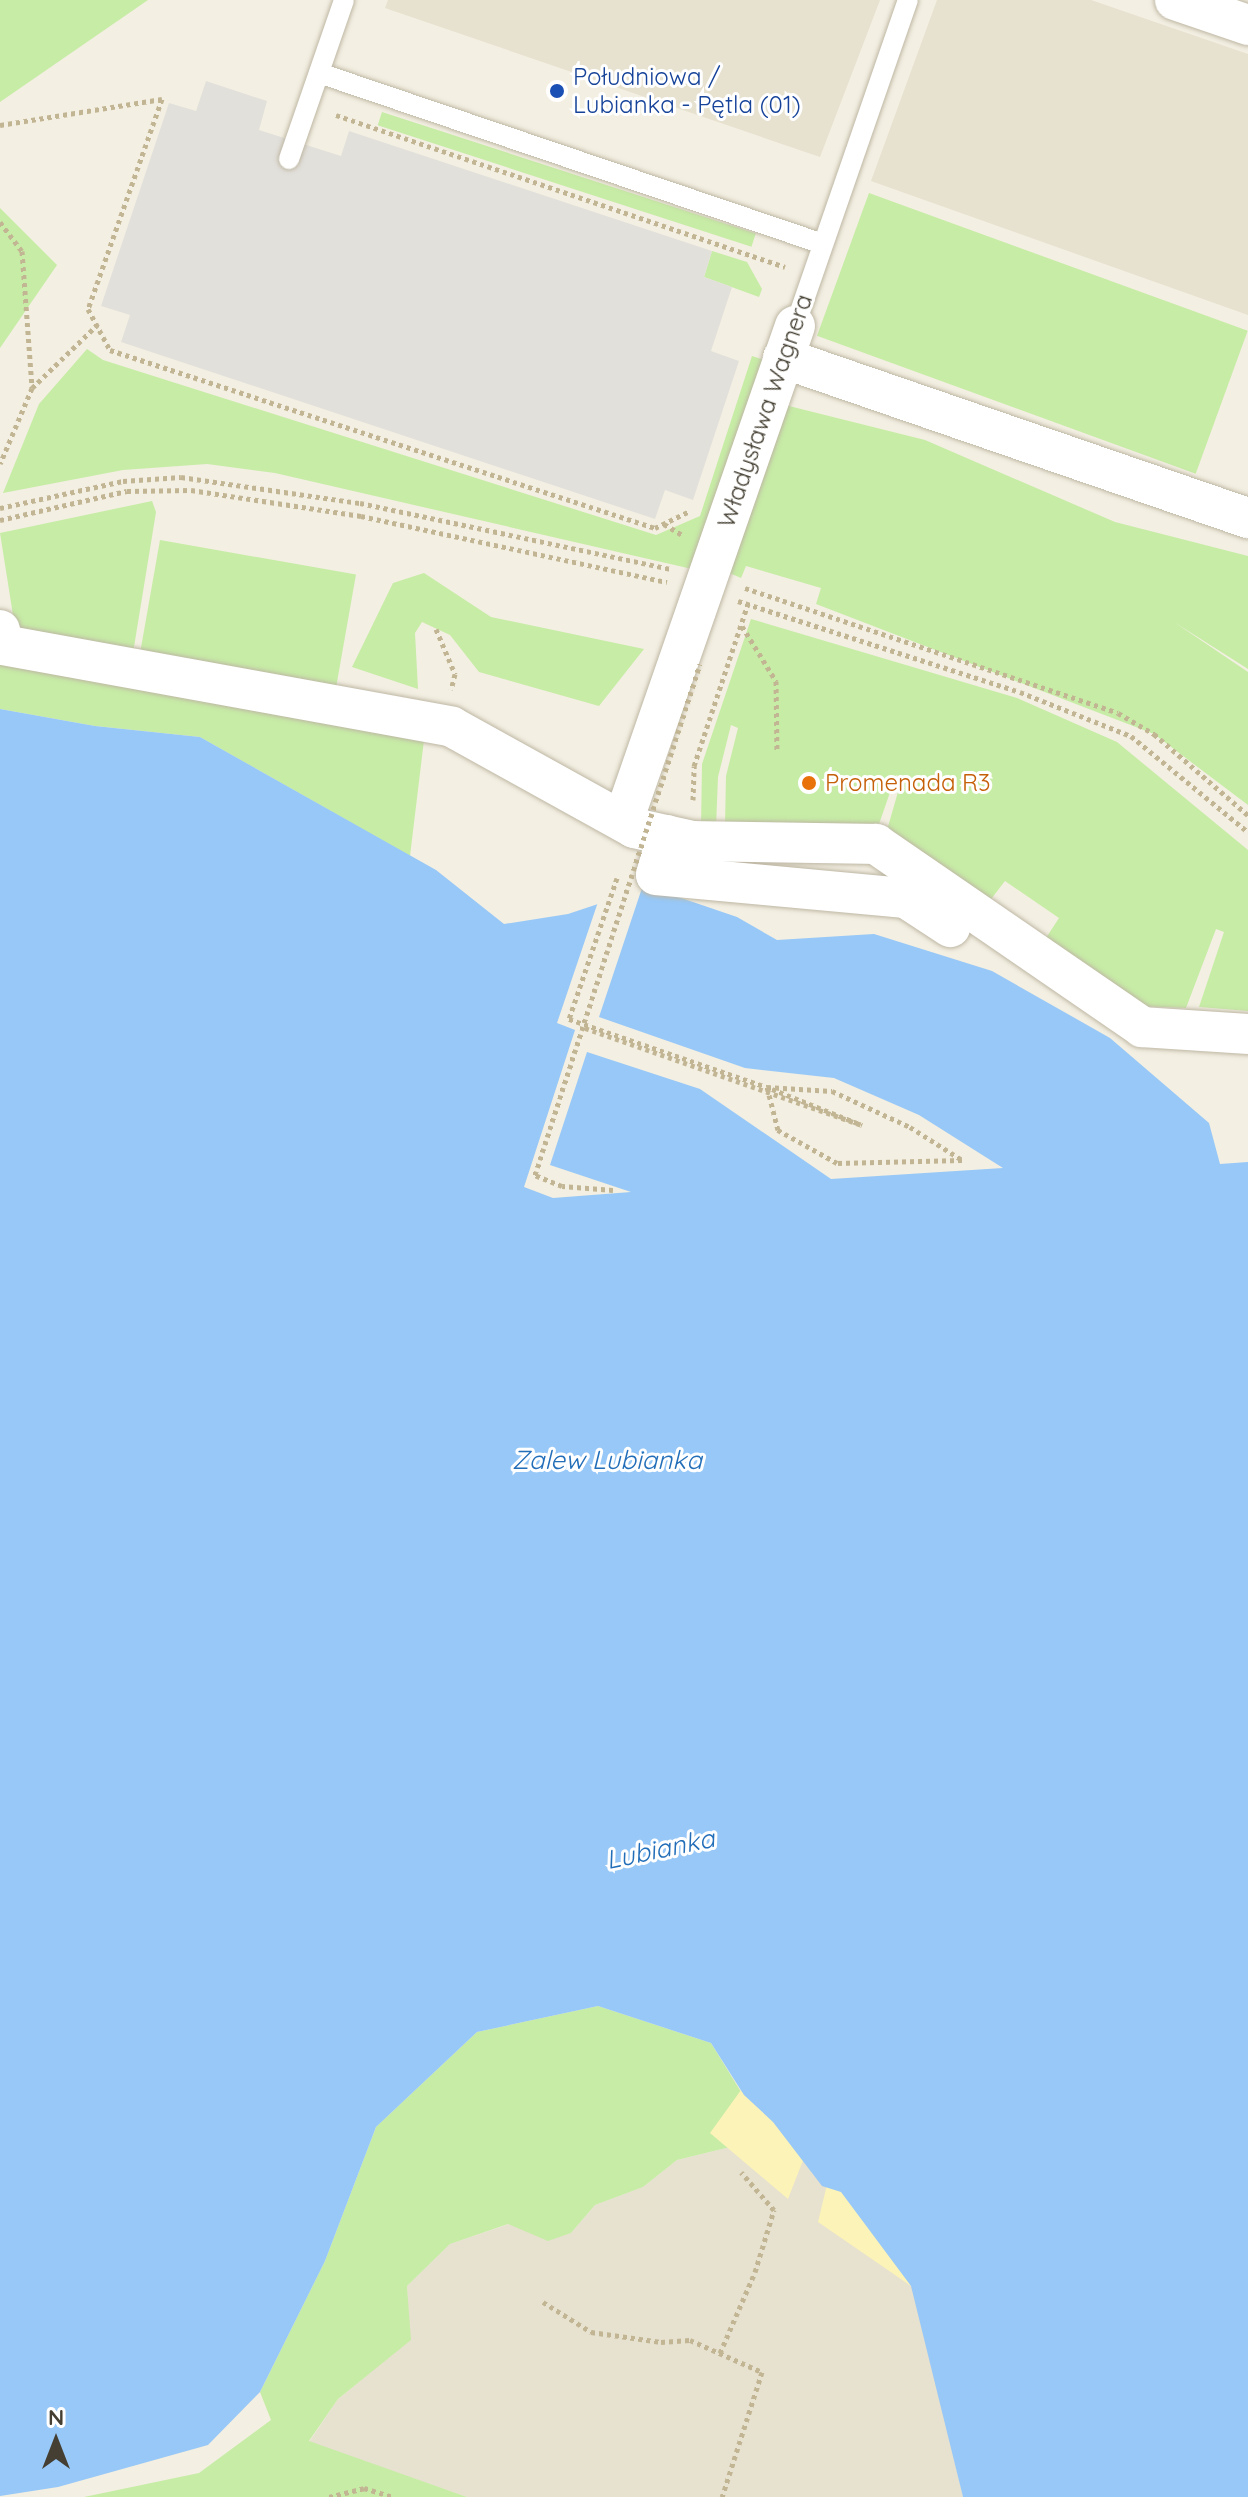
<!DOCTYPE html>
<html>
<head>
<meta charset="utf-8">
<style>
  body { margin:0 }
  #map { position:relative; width:1248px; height:2497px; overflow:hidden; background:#f3efe2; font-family:Quicksand,sans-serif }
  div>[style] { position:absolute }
  .residential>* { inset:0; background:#e7e1cf }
  .green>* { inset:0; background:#c7eca6; transform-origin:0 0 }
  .sand>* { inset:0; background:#fcf3b8 }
  .parking>* { inset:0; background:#e2e0db }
  .water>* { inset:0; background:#97c8f7 }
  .pier>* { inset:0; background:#f3efe2 }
  .path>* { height:5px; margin-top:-2.5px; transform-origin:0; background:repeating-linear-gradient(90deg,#c2b593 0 4px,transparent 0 8px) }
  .roads { filter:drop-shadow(0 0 2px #beb7a4) drop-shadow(0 0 2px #beb7a4) }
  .lane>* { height:20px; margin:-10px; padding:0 10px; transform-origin:10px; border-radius:10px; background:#fff }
  .street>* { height:40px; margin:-20px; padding:0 20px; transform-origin:20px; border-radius:20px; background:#fff }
  .path-bridge>* { height:5px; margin-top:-2.5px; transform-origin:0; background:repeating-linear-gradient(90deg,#c2b593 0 4px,transparent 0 8px) }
  .dots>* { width:22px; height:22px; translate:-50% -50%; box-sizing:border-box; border:4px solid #fff; border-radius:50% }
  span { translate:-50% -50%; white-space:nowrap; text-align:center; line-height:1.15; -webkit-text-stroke:6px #fff; paint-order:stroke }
  .transit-label { font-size:24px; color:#164399 }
  .left { translate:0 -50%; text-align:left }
  .street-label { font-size:24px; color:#443f32 }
  .food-label { font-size:24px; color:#c56008 }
  .water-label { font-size:26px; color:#226eb9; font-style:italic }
  .north { position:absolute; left:16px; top:2401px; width:80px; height:80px; -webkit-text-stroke:6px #fff; paint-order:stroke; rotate:0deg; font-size:22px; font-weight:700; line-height:32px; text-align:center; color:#443f32 }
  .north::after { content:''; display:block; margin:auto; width:28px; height:36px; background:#443f32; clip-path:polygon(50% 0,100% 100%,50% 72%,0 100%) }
</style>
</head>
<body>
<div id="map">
  <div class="residential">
    <div style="clip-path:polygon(388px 0,880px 0,820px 157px,385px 8px)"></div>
    <div style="clip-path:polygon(937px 0,1091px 0,1248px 54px,1248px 315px,871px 181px)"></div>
    <div style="clip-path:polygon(773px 2122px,841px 2192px,914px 2290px,963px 2497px,467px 2497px,309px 2442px,338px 2399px,410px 2340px,407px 2286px,450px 2244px,509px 2224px,548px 2240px,571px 2233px,595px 2205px,643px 2187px,677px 2160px,730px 2147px)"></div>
  </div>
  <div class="green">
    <div style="clip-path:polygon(0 0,148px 0,0 102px)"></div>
    <div style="left:382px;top:112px;width:393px;height:14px;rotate:18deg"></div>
    <div style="left:869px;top:193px;width:403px;height:152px;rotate:20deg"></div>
    <div style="clip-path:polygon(0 208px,57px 265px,0 348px)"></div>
    <div style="clip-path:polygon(712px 251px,747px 262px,762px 289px,759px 297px,704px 277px)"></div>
    <div style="clip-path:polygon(87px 349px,103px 360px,656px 535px,700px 516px,752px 356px,767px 361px,692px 569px,275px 473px,207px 464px,123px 470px,3px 493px,39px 404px)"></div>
    <div style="clip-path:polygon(781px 404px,925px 440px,1115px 522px,1248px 556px,1248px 669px,1174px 622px,1248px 672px,1248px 805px,1154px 734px,816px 604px,821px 588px,746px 566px,741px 578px,727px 572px)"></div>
    <div style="clip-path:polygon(152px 501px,156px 512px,133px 653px,16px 634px,0 533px)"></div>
    <div style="left:160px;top:540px;width:199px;height:117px;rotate:10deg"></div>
    <div style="clip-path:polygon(424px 573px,491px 617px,644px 649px,599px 706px,479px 672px,450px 635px,422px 622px,415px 633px,418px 689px,352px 667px,393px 583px)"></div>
    <div style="clip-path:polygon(751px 619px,1017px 698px,1117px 742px,1248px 850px,1248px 1011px,1199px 1007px,1224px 932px,1216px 929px,1186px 1008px,1138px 1006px,1044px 941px,1059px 918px,1005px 881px,988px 903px,887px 830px,902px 778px,896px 775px,878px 827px,725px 825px,726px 776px,738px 728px,731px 725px,718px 777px,716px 827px,701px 827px,702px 764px)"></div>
    <div style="clip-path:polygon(0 657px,424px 740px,410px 856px,200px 737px,95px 726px,0 709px)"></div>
    <div style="clip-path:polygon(598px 2006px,711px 2043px,743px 2095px,730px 2147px,677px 2160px,643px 2187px,595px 2205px,571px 2233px,548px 2241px,508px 2224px,450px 2244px,407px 2286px,411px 2340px,338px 2399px,309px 2441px,467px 2497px,84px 2497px,199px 2473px,271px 2420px,260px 2392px,325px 2261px,376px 2127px,477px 2032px)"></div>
  </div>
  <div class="sand">
    <div style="clip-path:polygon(846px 2073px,911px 2286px,818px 2222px,835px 2151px,809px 2145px,788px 2199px,710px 2133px,749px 2079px)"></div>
  </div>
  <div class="parking">
    <div style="clip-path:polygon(206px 81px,267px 101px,259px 130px,341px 156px,349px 131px,712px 251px,704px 277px,732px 287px,711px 351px,739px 361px,693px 500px,665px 490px,655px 519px,121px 342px,130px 315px,101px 306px,169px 103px,196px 111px)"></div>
  </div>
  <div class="water">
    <div style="clip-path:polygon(0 709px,95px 726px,200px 737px,436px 870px,504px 924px,568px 914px,649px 887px,737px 917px,777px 940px,874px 934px,992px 971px,1110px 1038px,1209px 1123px,1220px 1164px,1248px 1162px,1248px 2497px,963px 2497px,911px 2286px,841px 2192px,822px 2186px,773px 2122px,744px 2095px,711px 2043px,598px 2006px,477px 2032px,376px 2127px,325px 2261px,260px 2392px,208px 2445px,58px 2487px,0 2496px)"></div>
  </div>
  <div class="pier">
    <div style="clip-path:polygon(643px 885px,599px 1017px,745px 1068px,834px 1078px,919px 1115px,1003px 1168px,831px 1179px,700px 1089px,587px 1052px,550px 1165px,631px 1192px,553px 1198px,524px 1187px,575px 1030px,557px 1023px,599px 899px)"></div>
  </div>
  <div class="path">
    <div style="left:336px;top:115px;width:474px;rotate:18.7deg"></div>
    <div style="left:0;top:125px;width:164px;rotate:-9.1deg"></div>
    <div style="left:162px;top:99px;width:223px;rotate:109.4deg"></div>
    <div style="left:88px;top:309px;width:47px;rotate:61.8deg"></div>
    <div style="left:110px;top:350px;width:573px;rotate:18.09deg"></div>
    <div style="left:655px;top:528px;width:37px;rotate:-26deg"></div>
    <div style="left:0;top:222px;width:36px;rotate:53deg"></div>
    <div style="left:22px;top:251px;width:137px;rotate:85.8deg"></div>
    <div style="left:32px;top:388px;width:82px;rotate:112.8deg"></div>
    <div style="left:32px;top:388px;width:91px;rotate:-44.1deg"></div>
    <div style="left:0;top:508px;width:126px;rotate:-12.4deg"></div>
    <div style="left:123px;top:481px;width:58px;rotate:-3.9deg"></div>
    <div style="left:181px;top:477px;width:181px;rotate:8.3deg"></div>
    <div style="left:360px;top:503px;width:317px;rotate:12deg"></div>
    <div style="left:0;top:520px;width:130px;rotate:-12.9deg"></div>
    <div style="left:127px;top:491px;width:64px;rotate:-0.9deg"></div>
    <div style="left:191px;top:490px;width:172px;rotate:8.7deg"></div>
    <div style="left:361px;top:516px;width:313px;rotate:12.2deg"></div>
    <div style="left:664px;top:524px;width:21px;rotate:31deg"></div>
    <div style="left:745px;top:588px;width:393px;rotate:18.5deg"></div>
    <div style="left:1118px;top:713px;width:42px;rotate:30.3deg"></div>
    <div style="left:1154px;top:734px;width:124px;rotate:40.8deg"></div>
    <div style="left:738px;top:601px;width:296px;rotate:17.9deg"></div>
    <div style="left:1020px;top:692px;width:119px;rotate:21.6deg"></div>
    <div style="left:1131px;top:736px;width:151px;rotate:39.4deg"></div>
    <div style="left:742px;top:626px;width:65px;rotate:58.3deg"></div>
    <div style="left:776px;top:681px;width:70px;rotate:89.2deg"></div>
    <div style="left:436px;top:629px;width:49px;rotate:67.1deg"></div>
    <div style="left:455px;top:674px;width:16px;rotate:104deg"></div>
    <div style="left:693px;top:800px;width:34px;rotate:-88deg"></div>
    <div style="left:694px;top:766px;width:171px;rotate:-71.6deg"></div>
    <div style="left:617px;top:878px;width:149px;rotate:108.8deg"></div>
    <div style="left:569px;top:1019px;width:209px;rotate:19deg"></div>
    <div style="left:767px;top:1087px;width:65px;rotate:3.5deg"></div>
    <div style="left:832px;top:1091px;width:86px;rotate:24.8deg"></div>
    <div style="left:910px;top:1127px;width:62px;rotate:32.4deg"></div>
    <div style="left:962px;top:1160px;width:125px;rotate:178.6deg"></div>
    <div style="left:837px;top:1163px;width:68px;rotate:-150.8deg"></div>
    <div style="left:778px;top:1130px;width:44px;rotate:-104.3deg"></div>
    <div style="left:772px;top:1089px;width:97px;rotate:21.8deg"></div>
    <div style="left:543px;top:2302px;width:57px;rotate:32deg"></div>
    <div style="left:591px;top:2332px;width:71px;rotate:8.1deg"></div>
    <div style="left:661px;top:2342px;width:29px;rotate:-4deg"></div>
    <div style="left:690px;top:2340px;width:79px;rotate:24deg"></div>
    <div style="left:762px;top:2372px;width:131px;rotate:107.7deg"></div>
    <div style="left:720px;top:2353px;width:88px;rotate:-66.6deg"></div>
    <div style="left:755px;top:2272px;width:65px;rotate:-73deg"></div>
    <div style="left:774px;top:2210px;width:50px;rotate:-131deg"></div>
    <div style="left:329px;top:2497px;width:36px;rotate:-14deg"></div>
    <div style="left:364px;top:2488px;width:30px;rotate:17deg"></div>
  </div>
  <div class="roads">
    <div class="lane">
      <div style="left:319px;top:73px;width:532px;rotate:18.74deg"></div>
      <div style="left:289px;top:159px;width:168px;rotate:-70.9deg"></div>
      <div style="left:795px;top:326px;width:345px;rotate:-70.9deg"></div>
    </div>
    <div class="street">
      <div style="left:1175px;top:0;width:77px;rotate:18.9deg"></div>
      <div style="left:783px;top:358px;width:492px;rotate:19deg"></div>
      <div style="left:0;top:630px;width:15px;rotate:79deg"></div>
      <div style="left:3px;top:645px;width:456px;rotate:10.3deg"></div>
      <div style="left:452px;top:727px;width:208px;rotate:29deg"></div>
      <div style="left:634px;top:828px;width:59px;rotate:12.6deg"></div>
      <div style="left:692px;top:841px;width:184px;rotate:0.9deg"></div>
      <div style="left:876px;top:844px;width:323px;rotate:34.5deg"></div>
      <div style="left:1142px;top:1027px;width:106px;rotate:3.8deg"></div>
      <div style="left:623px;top:821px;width:524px;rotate:-70.84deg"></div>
      <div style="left:667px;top:835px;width:41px;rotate:105.4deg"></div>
      <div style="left:656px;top:875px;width:251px;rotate:5.3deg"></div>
      <div style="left:906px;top:898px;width:53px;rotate:33.4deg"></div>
    </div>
  </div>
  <div class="path-bridge">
    <div style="left:585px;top:1028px;width:293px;rotate:19.3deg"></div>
    <div style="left:613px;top:1190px;width:51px;rotate:-175.5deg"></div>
    <div style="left:562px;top:1186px;width:29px;rotate:-158deg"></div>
    <div style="left:535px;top:1175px;width:537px;rotate:-72.1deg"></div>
  </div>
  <div class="dots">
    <div style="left:557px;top:91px;background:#1a4fb4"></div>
    <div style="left:809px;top:783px;background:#e8710a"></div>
  </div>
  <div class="transit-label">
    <span class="left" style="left:573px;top:91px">Południowa /<br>Lubianka - Pętla (01)</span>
  </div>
  <div class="street-label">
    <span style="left:765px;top:411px;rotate:-71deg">Władysława Wagnera</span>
  </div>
  <div class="food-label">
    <span class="left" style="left:825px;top:783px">Promenada R3</span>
  </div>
  <div class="water-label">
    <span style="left:607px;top:1460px">Zalew Lubianka</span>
    <span style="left:660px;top:1849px;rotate:-12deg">Lubianka</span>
  </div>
  <div class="north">N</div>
</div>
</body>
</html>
